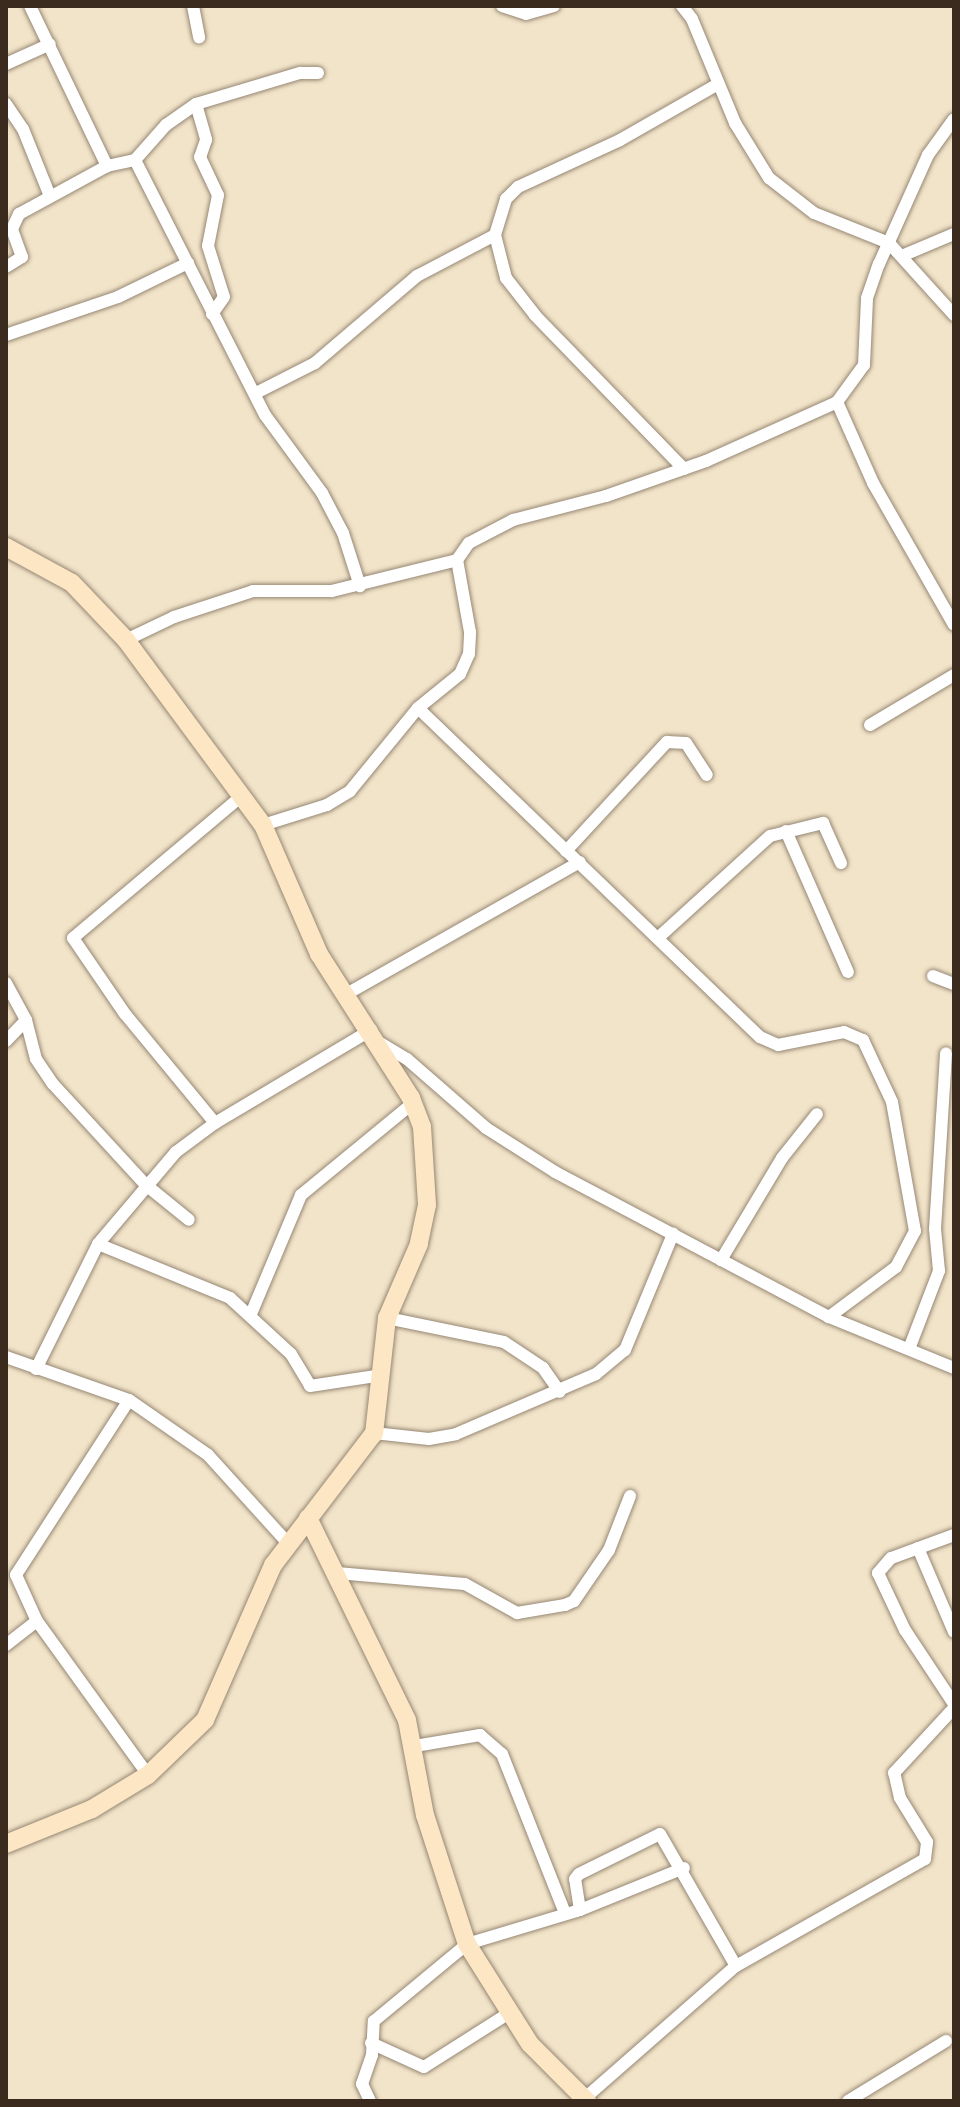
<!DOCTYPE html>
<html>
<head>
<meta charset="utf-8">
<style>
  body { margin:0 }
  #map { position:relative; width:960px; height:2107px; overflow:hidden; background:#f2e4c9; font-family:"Balsamiq Sans",sans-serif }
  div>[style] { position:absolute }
  .roads { filter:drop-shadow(0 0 2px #968774) drop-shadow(0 0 2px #968774) }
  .street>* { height:12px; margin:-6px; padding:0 6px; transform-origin:6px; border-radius:6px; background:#fff }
  .secondary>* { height:18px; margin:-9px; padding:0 9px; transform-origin:9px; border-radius:9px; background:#fce6c4 }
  span { translate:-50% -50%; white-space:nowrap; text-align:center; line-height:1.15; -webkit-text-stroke:7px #fdfcf7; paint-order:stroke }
  .frame { position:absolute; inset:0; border:8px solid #3b2a1e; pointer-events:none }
</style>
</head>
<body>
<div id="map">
  <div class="roads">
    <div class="street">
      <div style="left:30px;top:6px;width:178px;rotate:64.3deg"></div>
      <div style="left:193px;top:6px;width:32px;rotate:79deg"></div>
      <div style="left:502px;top:6px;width:25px;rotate:18deg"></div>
      <div style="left:526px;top:14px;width:29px;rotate:-16deg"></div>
      <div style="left:682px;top:6px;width:16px;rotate:52deg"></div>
      <div style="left:692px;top:19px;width:113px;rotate:67.5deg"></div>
      <div style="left:735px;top:123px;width:65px;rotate:58.3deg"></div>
      <div style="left:769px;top:178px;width:57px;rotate:37.9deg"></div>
      <div style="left:814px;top:213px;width:81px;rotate:21.8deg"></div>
      <div style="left:889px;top:243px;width:97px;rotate:47.9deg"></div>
      <div style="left:6px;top:64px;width:48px;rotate:-24.4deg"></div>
      <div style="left:6px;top:104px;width:30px;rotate:56deg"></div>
      <div style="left:23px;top:129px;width:72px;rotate:68.1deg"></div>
      <div style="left:196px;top:104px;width:37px;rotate:74deg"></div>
      <div style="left:206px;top:140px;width:18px;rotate:109deg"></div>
      <div style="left:200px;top:157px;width:42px;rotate:64.7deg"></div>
      <div style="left:218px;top:195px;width:52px;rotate:101.1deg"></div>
      <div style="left:208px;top:246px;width:53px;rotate:72.6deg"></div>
      <div style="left:224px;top:297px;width:21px;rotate:125deg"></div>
      <div style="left:135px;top:160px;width:47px;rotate:-48.5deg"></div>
      <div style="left:166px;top:125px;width:37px;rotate:-35deg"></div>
      <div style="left:196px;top:104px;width:109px;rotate:-16.6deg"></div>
      <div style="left:300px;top:73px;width:18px"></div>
      <div style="left:904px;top:255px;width:54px;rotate:-22.8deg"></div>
      <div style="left:6px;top:267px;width:19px;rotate:-32deg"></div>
      <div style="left:22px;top:257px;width:30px;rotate:-110deg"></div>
      <div style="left:12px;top:229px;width:17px;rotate:-65deg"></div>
      <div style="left:19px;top:214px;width:100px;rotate:-28.6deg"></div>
      <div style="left:107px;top:166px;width:29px;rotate:-12deg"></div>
      <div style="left:135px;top:160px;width:286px;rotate:63deg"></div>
      <div style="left:265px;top:415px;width:97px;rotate:53.8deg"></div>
      <div style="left:322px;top:493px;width:45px;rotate:62.3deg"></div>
      <div style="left:343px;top:533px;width:56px;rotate:72.2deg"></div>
      <div style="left:6px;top:335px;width:118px;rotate:-18.7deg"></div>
      <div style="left:118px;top:297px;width:78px;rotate:-25.9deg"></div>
      <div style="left:256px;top:393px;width:66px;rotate:-27deg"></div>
      <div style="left:315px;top:363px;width:134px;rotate:-40.5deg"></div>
      <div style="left:417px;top:276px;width:88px;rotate:-27.7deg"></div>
      <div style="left:837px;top:402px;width:89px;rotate:66deg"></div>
      <div style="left:873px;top:483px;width:163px;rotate:60.3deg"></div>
      <div style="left:684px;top:469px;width:214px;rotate:-134.1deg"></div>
      <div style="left:535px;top:315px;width:47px;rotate:-128.1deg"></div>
      <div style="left:506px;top:278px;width:44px;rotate:-104.3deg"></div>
      <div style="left:495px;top:235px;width:38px;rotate:-73deg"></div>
      <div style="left:506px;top:199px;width:17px;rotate:-45deg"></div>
      <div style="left:518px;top:187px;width:112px;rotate:-24.7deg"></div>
      <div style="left:620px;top:140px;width:113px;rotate:-29.7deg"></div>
      <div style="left:126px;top:640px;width:53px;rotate:-25.6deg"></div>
      <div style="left:174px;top:617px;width:83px;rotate:-18.2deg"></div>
      <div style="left:253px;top:591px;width:79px"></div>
      <div style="left:332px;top:591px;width:129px;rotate:-13.9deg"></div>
      <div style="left:418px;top:708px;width:475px;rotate:43.9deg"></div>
      <div style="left:760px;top:1037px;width:20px;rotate:24deg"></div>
      <div style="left:778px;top:1045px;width:67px;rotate:-11.1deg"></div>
      <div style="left:844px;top:1032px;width:21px;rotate:23deg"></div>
      <div style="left:863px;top:1040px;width:68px;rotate:64.9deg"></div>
      <div style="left:892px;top:1102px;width:131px;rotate:79.9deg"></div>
      <div style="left:915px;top:1231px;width:41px;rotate:117.8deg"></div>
      <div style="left:896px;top:1267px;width:84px;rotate:143.3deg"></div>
      <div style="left:870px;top:725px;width:98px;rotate:-30.8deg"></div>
      <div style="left:263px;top:825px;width:67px;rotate:-17.4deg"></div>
      <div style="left:327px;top:805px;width:27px;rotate:-31deg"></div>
      <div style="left:350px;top:791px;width:107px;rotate:-50.7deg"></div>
      <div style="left:418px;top:708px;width:54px;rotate:-39deg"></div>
      <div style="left:460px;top:674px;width:22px;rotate:-66deg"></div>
      <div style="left:469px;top:654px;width:22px;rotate:-87deg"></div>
      <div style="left:470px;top:632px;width:73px;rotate:-100.2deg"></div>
      <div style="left:457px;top:560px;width:21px;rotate:-55deg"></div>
      <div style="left:469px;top:543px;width:50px;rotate:-27.6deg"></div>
      <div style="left:513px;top:520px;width:96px;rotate:-14.5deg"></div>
      <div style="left:606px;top:496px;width:106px;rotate:-19.3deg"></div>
      <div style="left:706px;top:461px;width:144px;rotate:-24.2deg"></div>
      <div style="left:837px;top:402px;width:46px;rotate:-53.9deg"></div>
      <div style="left:864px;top:365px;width:67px;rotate:-87.4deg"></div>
      <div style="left:867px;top:298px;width:36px;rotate:-71deg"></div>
      <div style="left:879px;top:264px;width:120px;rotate:-65.8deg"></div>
      <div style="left:928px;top:155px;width:44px;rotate:-54.2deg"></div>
      <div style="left:786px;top:831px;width:154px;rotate:66.3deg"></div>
      <div style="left:566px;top:851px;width:149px;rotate:-47.2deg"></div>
      <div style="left:667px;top:742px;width:19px;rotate:3deg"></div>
      <div style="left:686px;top:743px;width:38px;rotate:57deg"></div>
      <div style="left:660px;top:936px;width:149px;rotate:-42.3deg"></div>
      <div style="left:770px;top:836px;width:55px;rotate:-13.8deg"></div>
      <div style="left:823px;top:823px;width:44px;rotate:65.8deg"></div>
      <div style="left:933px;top:976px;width:22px;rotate:21deg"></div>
      <div style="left:6px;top:983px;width:42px;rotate:61.6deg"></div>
      <div style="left:26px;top:1020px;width:40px;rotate:75.6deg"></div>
      <div style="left:36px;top:1059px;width:30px;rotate:56deg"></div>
      <div style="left:53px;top:1084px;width:137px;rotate:47.4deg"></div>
      <div style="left:146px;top:1185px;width:55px;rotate:39.1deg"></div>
      <div style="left:343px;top:996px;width:272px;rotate:-29.5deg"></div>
      <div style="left:6px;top:1041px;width:29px;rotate:-46deg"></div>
      <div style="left:380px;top:1043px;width:31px;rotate:31deg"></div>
      <div style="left:407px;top:1059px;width:105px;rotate:41.1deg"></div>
      <div style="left:486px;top:1128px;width:82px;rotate:32.5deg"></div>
      <div style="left:555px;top:1172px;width:310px;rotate:27.9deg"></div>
      <div style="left:829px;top:1317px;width:135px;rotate:22.2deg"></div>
      <div style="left:215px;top:1123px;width:141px;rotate:-129.5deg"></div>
      <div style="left:125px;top:1014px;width:92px;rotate:-124.4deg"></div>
      <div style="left:73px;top:938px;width:222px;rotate:-40.1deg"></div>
      <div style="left:98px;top:1244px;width:143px;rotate:22.2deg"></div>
      <div style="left:230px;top:1298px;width:83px;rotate:42.6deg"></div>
      <div style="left:291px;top:1354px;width:37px;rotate:59deg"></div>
      <div style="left:310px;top:1386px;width:73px;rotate:-8.7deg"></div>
      <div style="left:721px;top:1260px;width:119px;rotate:-59.1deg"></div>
      <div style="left:782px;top:1158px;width:56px;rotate:-51.5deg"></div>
      <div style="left:251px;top:1314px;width:129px;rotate:-67.2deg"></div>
      <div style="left:301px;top:1195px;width:145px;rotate:-39.4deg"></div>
      <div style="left:387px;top:1318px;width:119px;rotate:11.6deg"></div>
      <div style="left:504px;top:1342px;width:47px;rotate:33.7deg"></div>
      <div style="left:543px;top:1368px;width:29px;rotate:55deg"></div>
      <div style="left:909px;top:1349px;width:84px;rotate:-69deg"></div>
      <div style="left:939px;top:1271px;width:42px;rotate:-95.4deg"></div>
      <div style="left:935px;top:1229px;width:176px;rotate:-86.4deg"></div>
      <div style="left:6px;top:1357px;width:130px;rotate:19.3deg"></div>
      <div style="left:129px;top:1400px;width:96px;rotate:34.8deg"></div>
      <div style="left:208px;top:1455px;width:118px;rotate:47.8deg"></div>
      <div style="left:36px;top:1369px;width:140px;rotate:-63.6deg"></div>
      <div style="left:98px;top:1244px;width:121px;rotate:-49.7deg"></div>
      <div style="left:176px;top:1152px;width:49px;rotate:-36.6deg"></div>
      <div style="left:215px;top:1123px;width:182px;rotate:-30.8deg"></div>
      <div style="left:129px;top:1400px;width:208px;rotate:122.9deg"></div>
      <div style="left:16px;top:1575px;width:51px;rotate:65.5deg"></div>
      <div style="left:37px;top:1621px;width:190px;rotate:54.2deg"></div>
      <div style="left:374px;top:1433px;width:55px;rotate:6.2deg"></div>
      <div style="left:429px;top:1439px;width:27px;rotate:-10deg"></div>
      <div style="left:456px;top:1434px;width:152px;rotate:-23.2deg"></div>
      <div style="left:596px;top:1374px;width:38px;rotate:-40deg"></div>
      <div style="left:625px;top:1350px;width:126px;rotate:-67.5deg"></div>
      <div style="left:954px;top:1535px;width:67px;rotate:159.9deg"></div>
      <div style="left:891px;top:1558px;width:20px;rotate:131deg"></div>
      <div style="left:878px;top:1573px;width:63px;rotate:64.7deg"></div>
      <div style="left:905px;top:1630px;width:89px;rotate:56.5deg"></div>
      <div style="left:918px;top:1548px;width:91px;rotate:66.8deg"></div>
      <div style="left:337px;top:1573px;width:128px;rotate:4.9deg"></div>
      <div style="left:465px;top:1584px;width:60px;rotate:29.1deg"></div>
      <div style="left:517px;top:1613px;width:49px;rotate:-9.5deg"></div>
      <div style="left:565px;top:1605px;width:10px;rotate:-24deg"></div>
      <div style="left:574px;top:1601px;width:62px;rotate:-55.5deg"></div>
      <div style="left:609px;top:1550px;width:58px;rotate:-68.7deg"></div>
      <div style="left:6px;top:1645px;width:39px;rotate:-38deg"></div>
      <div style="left:415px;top:1746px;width:66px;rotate:-9.6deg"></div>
      <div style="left:480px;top:1735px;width:29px;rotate:41deg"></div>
      <div style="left:502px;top:1754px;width:171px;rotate:68.4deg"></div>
      <div style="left:580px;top:1910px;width:31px;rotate:-99deg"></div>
      <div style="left:575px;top:1879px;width:6px;rotate:-51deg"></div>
      <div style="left:579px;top:1874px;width:90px;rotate:-26.3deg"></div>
      <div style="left:660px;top:1834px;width:152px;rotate:60.1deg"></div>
      <div style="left:371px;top:2043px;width:58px;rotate:24.4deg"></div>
      <div style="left:424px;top:2067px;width:101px;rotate:-32.4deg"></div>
      <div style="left:585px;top:2098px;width:201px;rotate:-41.2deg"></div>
      <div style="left:736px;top:1966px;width:217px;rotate:-29.5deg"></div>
      <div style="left:925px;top:1859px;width:17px;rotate:-83deg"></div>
      <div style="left:927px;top:1842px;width:52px;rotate:-121.5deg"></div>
      <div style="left:900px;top:1798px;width:26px;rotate:-103deg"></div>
      <div style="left:894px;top:1773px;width:88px;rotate:-47.3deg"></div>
      <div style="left:370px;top:2101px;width:19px;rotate:-115deg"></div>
      <div style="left:362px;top:2084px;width:31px;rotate:-71deg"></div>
      <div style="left:372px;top:2055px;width:34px;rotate:-87deg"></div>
      <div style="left:374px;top:2021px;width:121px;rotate:-39.6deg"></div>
      <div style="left:467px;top:1944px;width:118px;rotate:-16.7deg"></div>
      <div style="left:580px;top:1910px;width:112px;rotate:-22deg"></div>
      <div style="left:848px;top:2101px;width:115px;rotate:-31.5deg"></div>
    </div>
    <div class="secondary">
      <div style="left:6px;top:547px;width:75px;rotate:28.6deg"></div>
      <div style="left:72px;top:583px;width:79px;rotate:46.5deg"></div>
      <div style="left:126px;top:640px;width:230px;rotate:53.5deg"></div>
      <div style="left:263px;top:825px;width:141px;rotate:66.5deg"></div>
      <div style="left:319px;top:954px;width:171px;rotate:57.4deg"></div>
      <div style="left:411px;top:1098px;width:31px;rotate:69deg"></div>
      <div style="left:422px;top:1127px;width:78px;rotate:86.3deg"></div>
      <div style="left:427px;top:1205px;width:40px;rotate:102deg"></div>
      <div style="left:419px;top:1244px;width:81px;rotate:113.4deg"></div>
      <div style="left:387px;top:1318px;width:116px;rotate:96.4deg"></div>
      <div style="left:374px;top:1433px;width:166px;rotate:127.4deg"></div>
      <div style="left:273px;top:1565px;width:169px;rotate:113.7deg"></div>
      <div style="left:205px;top:1720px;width:79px;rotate:136deg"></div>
      <div style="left:148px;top:1775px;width:66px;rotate:148.7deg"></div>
      <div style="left:92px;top:1809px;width:93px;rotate:157.9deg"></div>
      <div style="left:308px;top:1518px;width:225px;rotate:63.9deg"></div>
      <div style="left:407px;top:1720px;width:97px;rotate:79.3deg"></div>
      <div style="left:425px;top:1815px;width:136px;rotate:72deg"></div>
      <div style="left:467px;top:1944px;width:118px;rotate:57.8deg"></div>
      <div style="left:530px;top:2044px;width:81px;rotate:45deg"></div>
    </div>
  </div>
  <div class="frame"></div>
</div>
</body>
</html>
